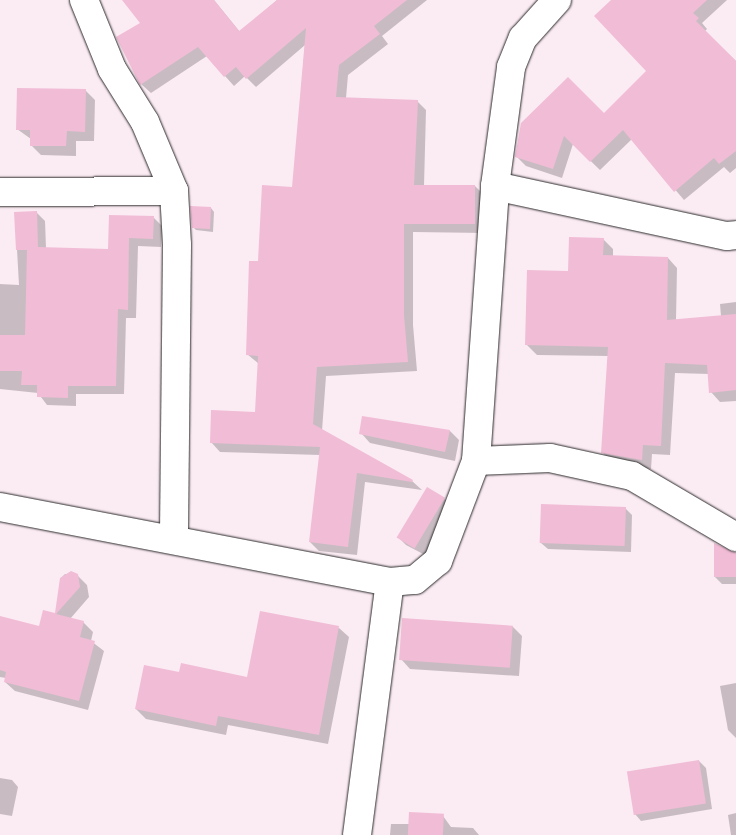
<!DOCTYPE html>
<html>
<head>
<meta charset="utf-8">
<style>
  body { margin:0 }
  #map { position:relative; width:736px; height:835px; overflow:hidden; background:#fbebf3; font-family:Sriracha,sans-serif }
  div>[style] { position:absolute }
  .shadow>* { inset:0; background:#0003 }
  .building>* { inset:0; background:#f1bcd6; transform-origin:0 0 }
  .roads { filter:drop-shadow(0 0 1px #2b2b2b) drop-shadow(0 0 1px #2b2b2b) }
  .minor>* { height:28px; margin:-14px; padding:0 14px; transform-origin:14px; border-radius:14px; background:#fff }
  span { translate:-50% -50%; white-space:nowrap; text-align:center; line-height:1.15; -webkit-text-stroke:4px #fff; paint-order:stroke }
</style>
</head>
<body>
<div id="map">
  <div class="shadow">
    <div style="clip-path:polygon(140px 0,214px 0,240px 32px,277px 0,427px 0,382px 36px,388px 44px,348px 75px,346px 98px,417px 101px,426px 110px,424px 186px,475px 186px,484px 195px,484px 233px,413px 232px,413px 325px,417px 371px,326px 376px,322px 431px,412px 481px,422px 490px,365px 482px,357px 555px,319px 551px,310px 542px,320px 455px,220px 452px,211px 442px,256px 413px,259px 364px,247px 354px,260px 263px,293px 188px,305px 45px,256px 87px,245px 76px,234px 86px,207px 56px,151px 93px,141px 84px,118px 38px,142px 24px)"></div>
    <div style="clip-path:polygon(612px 0,727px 0,702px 23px,707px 29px,705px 31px,736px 61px,736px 168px,730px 173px,724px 167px,684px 200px,632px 139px,600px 170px,573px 144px,562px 178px,526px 166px,516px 156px,522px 124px,604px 115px,648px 71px)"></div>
    <div style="clip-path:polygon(85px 90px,95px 100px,94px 141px,76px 141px,76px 156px,41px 155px,31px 145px,31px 139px,17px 129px)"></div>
    <div style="clip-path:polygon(211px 208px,214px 212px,213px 232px,196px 230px,193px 227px)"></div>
    <div style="clip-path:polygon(37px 213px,45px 221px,46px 248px,109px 250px,154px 218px,162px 226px,161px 247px,138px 246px,136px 318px,126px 318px,124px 394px,76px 394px,76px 406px,47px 405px,38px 393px,0 389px,0 284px,19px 285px,15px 214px)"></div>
    <div style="clip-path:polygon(603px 239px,613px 249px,613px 256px,668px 258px,677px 268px,676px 320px,721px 316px,720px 304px,736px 302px,736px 401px,720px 402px,711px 392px,709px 374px,675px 373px,670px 455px,652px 454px,651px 469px,612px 463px,603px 453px,608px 356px,537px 355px,527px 345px,569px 272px)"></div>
    <div style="clip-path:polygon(450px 431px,459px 440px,455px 461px,370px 443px,361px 433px)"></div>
    <div style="clip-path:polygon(445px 499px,451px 505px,425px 555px,406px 545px,399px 538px)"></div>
    <div style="clip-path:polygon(625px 508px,632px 515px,631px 552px,548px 549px,541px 543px)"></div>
    <div style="clip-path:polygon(715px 545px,736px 553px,736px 584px,722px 584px,715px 577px)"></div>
    <div style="clip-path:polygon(65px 574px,77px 575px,87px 585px,89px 597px,70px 619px,83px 622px,93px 632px,91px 641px,104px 651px,88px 710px,15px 691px,5px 682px,6px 678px,0 677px,0 618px,40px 628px,56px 615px,61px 578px)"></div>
    <div style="clip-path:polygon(512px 626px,522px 636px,519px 676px,410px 669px,401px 659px)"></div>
    <div style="clip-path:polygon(339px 628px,349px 637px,328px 744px,228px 725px,226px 735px,146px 719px,136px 709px,180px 674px,248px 678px)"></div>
    <div style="clip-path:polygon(736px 683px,736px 738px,728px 730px,720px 686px)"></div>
    <div style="clip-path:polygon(699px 761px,706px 768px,712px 809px,641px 821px,635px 814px,628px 773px)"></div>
    <div style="clip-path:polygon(0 778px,12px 780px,18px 787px,12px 816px,0 814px)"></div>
    <div style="clip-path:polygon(736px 813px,736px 835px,731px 835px,728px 815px)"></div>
    <div style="clip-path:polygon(443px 816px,451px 827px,473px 828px,479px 835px,390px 835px,391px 824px,410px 824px)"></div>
  </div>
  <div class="building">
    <div style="clip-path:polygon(122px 0,214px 0,239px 31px,277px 0,407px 0,374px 26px,380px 34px,339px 65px,336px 97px,418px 100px,414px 185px,475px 185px,475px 224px,404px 224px,404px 315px,408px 362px,317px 367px,313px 424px,413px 480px,412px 482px,357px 473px,348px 547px,309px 542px,320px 447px,210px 443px,211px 410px,255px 412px,258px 356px,246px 355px,249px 261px,258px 261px,262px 185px,292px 187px,306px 28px,246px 79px,236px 67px,224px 77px,198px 47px,140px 85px,116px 37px,140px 23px)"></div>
    <div style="clip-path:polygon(611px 0,707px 0,693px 13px,699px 18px,696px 21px,736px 61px,736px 151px,719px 164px,714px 158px,674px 192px,623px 130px,590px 162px,564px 136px,553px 169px,515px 157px,521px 123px,568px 77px,604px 113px,646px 71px,594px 16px)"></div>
    <div style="clip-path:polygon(17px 88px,86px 89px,85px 132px,67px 131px,66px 146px,30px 146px,30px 130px,16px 130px)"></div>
    <div style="clip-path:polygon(190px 206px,211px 207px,210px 229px,192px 228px)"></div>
    <div style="clip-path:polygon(37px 211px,38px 247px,108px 249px,109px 215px,154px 216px,153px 239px,129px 238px,128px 310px,118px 309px,116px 386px,68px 386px,68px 398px,37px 397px,37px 385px,21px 385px,22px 371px,0 371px,0 335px,25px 335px,27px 250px,16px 250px,14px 212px)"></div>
    <div style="clip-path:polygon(569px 237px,604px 238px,603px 255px,668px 257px,667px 320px,736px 314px,736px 390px,709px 393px,707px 365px,665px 363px,661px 446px,643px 445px,642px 460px,601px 453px,608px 347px,525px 345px,527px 270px,568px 271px)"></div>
    <div style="clip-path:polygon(362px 416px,450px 430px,445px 452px,359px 434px)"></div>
    <div style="left:427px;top:487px;width:21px;height:59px;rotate:31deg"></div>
    <div style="left:541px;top:504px;width:85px;height:39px;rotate:2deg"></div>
    <div style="clip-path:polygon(714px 543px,736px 553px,736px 577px,714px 577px)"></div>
    <div style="clip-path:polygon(71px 571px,78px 574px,80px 587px,56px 614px,84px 621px,80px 637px,95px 641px,79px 701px,4px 682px,6px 672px,0 670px,0 616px,39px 626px,43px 610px,55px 613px,60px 578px)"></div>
    <div style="clip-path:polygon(260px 611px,339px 626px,319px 735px,218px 716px,216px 726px,135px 709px,144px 665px,179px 672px,181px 663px,247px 677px)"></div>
    <div style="left:402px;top:618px;width:111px;height:42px;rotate:4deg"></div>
    <div style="left:699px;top:760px;width:44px;height:73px;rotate:81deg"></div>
    <div style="left:409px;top:812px;width:35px;height:23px;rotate:3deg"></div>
  </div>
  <div class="roads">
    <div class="minor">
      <div style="left:84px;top:0;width:74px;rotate:67.9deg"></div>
      <div style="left:112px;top:69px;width:62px;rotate:58.1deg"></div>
      <div style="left:145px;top:122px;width:75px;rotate:67.2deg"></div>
      <div style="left:174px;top:191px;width:54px;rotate:86.8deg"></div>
      <div style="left:177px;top:245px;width:294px;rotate:90.6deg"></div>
      <div style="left:495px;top:186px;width:237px;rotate:12.2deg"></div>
      <div style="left:727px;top:236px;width:9px;rotate:-6deg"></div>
      <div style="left:0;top:192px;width:174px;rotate:-0.3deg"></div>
      <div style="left:476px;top:461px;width:74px;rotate:-2.3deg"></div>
      <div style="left:550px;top:458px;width:84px;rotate:12.4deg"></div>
      <div style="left:632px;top:476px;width:121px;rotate:30.4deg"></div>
      <div style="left:0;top:507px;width:397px;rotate:10.9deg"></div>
      <div style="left:390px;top:582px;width:25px;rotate:-5deg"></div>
      <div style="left:415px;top:580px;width:30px;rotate:-40deg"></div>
      <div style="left:438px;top:561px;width:107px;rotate:-69.2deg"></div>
      <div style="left:476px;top:461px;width:276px;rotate:-86deg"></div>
      <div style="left:495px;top:186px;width:120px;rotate:-82.3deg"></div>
      <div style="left:511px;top:67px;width:31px;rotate:-68deg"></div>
      <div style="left:523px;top:38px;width:51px;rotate:-48.2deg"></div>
      <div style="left:357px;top:835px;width:255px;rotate:-82.6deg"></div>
    </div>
  </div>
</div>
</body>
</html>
